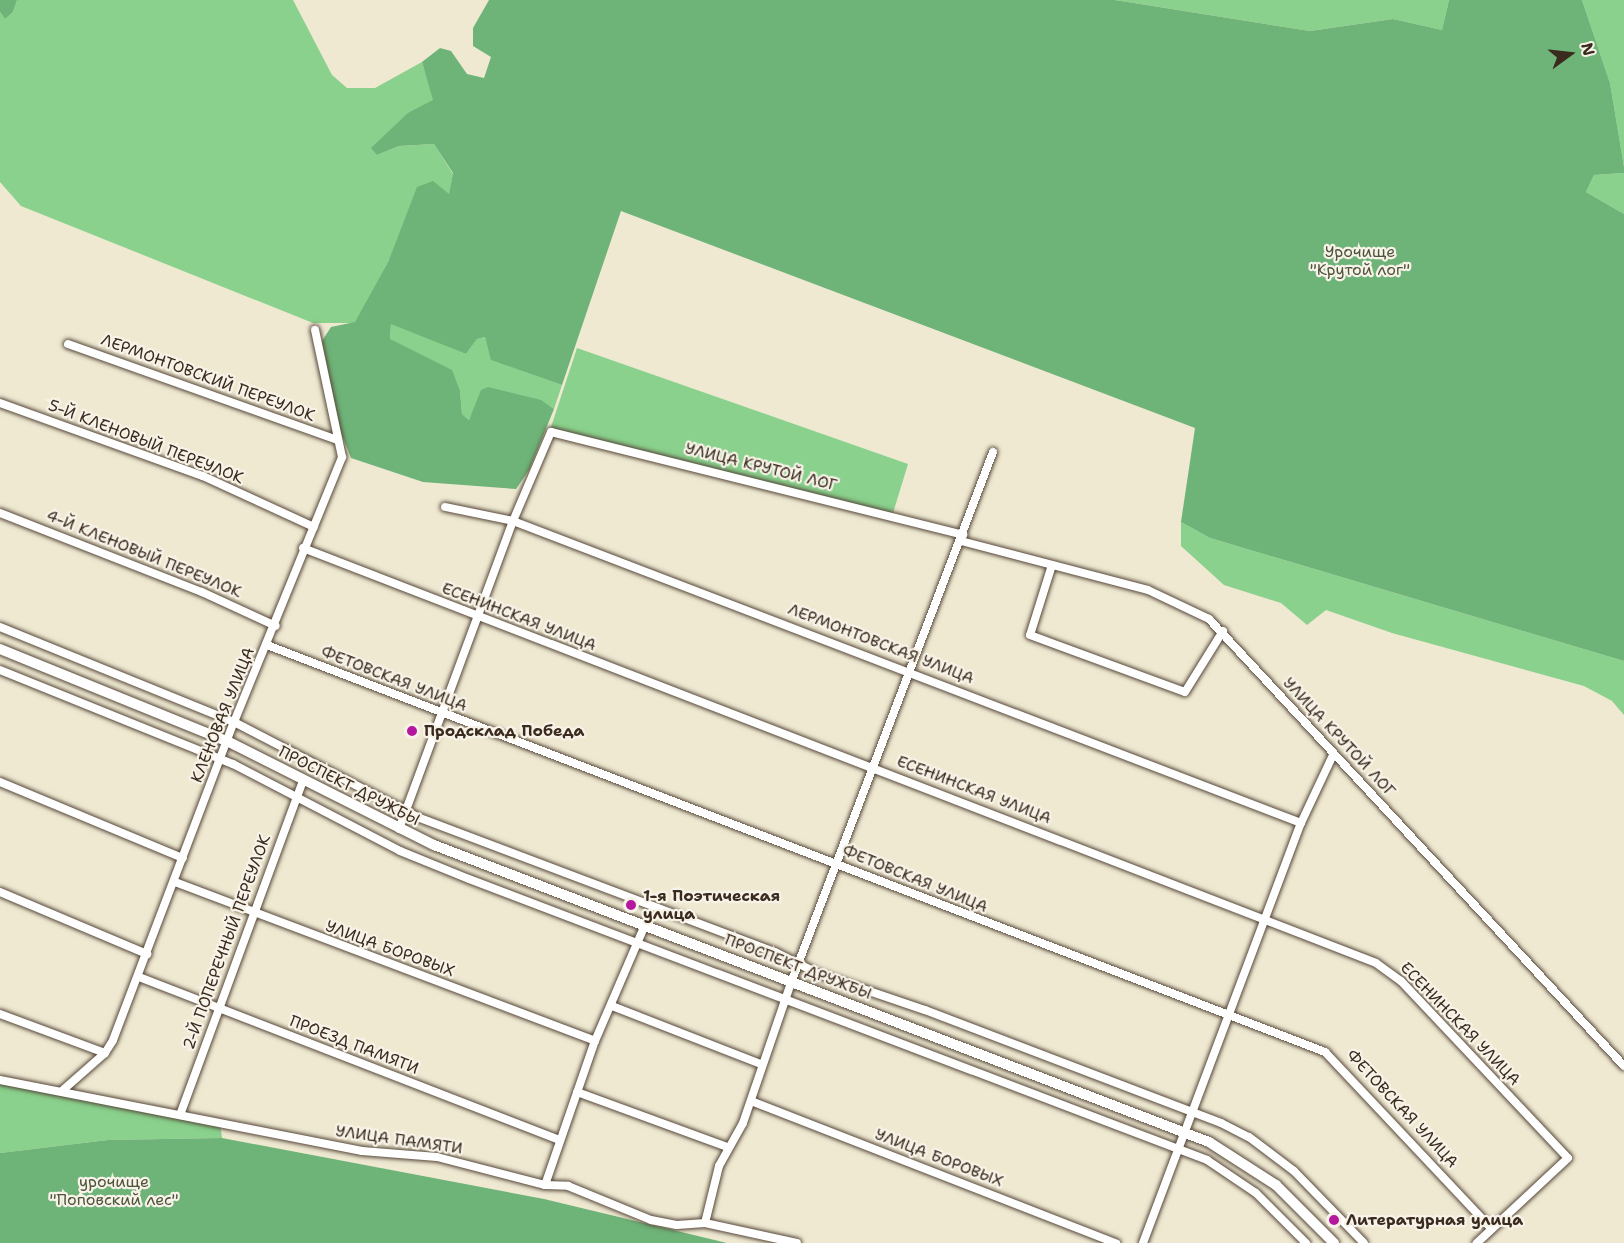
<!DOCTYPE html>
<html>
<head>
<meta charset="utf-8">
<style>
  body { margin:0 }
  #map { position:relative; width:1624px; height:1243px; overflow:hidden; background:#efe9d2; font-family:"Shantell Sans",sans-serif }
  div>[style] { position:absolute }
  .green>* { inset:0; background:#89d18c }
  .forest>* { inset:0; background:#6eb378 }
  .roads { filter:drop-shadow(0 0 2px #564739) drop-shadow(0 0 2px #564739) }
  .minor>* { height:8px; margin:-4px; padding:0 4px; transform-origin:4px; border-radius:4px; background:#fff }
  .major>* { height:10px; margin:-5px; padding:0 5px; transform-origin:5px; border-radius:5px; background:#fff }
  .dots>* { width:16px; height:16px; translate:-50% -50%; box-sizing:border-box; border:3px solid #f7f3e8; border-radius:50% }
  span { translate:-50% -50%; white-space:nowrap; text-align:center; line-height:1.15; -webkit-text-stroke:4.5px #f7f3e8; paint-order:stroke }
  .park-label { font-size:16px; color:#4e543a }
  .street-label { font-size:16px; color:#3b2a1e }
  .poi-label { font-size:16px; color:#3b2a1e; font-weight:700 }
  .left { translate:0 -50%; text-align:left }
  .north { position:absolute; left:1540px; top:24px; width:60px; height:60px; -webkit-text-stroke:4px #f7f3e8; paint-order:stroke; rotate:75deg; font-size:16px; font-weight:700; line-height:24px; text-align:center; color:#3b2a1e }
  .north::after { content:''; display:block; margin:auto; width:21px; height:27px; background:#3b2a1e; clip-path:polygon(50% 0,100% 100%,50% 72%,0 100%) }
</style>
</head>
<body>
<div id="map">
  <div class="green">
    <div style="clip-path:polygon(17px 0,293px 0,332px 75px,347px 88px,375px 88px,422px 62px,434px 100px,409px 112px,377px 155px,399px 146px,434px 144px,453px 174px,449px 195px,389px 260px,355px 323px,313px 323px,21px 206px,0 182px,0 12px,5px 19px,13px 12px)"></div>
    <div style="clip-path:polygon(1115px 0,1449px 0,1442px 30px,1393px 19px,1310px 31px)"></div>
    <div style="clip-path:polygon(1582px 0,1624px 0,1624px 167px,1610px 83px)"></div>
    <div style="clip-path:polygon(1624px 173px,1624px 214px,1586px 192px,1594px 175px)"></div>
    <div style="clip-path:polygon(391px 323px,466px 354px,477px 339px,485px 337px,492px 360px,562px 385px,554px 409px,540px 400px,475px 407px,469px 420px,462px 414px,460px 391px,390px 339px)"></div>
    <div style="clip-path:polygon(577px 348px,908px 464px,893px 513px,550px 430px)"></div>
    <div style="clip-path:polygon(1181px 522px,1210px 538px,1624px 661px,1624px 715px,1612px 701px,1584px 686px,1392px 633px,1326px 610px,1307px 625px,1281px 603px,1224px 585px,1181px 546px)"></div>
    <div style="clip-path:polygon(0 1084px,220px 1123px,222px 1138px,108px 1140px,0 1153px)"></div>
  </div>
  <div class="forest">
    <div style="clip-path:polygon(0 0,17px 0,13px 12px,5px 19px,0 12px)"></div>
    <div style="clip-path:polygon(489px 0,1115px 0,1310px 31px,1393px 19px,1442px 30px,1449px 0,1582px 0,1610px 83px,1624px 167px,1624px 173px,1594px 175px,1586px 192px,1624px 214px,1624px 661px,1210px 538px,1181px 522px,1195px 428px,621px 211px,562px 385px,491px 360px,485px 337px,477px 339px,466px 354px,391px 324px,390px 339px,452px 370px,460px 391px,462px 414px,469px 420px,481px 390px,488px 387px,541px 400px,554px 409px,529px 470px,516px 489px,423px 482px,351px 458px,340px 430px,322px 341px,331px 327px,355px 322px,389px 260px,417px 187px,433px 181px,449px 194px,453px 173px,434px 144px,399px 146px,377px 155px,371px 148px,409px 112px,433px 100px,422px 62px,440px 48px,451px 51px,467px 74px,484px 78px,491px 57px,473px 46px,473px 28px)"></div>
    <div style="clip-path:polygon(222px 1138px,544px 1199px,727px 1243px,0 1243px,0 1153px,108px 1140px)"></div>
  </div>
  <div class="roads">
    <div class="minor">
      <div style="left:68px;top:344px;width:286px;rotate:19.6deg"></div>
      <div style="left:0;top:403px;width:216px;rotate:19.8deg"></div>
      <div style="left:203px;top:476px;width:122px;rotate:24.7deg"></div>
      <div style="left:445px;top:507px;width:69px;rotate:11.6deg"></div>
      <div style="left:513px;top:521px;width:844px;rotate:20.97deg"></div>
      <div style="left:0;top:513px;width:217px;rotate:21.4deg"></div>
      <div style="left:202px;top:592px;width:81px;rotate:24.7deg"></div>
      <div style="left:961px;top:541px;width:193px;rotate:14.7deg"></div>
      <div style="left:1148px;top:590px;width:68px;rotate:25.4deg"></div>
      <div style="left:1209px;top:619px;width:610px;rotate:47.13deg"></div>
      <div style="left:303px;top:548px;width:1150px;rotate:21.14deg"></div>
      <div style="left:1376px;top:963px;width:31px;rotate:36deg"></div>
      <div style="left:1401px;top:981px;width:243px;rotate:46.7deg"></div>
      <div style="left:1568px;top:1158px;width:125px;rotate:137deg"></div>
      <div style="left:1052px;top:565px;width:73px;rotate:107.4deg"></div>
      <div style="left:1030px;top:635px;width:165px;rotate:20.2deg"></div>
      <div style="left:1185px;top:692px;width:72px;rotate:-58.1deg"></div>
      <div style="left:0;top:627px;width:253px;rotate:22.1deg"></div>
      <div style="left:234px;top:722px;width:206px;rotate:27.4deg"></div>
      <div style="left:417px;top:817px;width:383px;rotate:20.7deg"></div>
      <div style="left:775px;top:952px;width:49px;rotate:26.6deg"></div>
      <div style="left:819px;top:974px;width:112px;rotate:18.8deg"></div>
      <div style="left:925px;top:1010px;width:317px;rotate:20.9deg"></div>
      <div style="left:1221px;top:1123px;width:31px;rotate:27deg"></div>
      <div style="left:1249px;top:1137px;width:56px;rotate:37.1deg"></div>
      <div style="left:1294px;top:1171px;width:100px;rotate:45.8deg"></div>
      <div style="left:267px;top:645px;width:1134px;rotate:21.04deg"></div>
      <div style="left:1325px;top:1052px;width:243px;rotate:46.7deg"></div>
      <div style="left:0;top:670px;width:251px;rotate:22deg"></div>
      <div style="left:233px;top:764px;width:188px;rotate:27.5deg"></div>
      <div style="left:400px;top:851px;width:74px;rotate:22.1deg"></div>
      <div style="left:469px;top:879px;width:790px;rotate:20.84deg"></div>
      <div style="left:1207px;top:1160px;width:59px;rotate:34deg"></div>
      <div style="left:1256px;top:1193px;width:71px;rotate:45deg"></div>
      <div style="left:0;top:782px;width:198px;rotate:22.6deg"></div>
      <div style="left:399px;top:829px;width:328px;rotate:-69.7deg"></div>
      <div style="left:513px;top:521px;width:97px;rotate:-66.9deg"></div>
      <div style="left:551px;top:432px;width:425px;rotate:14deg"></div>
      <div style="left:175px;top:882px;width:449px;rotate:20.7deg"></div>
      <div style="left:0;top:892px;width:160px;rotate:22.9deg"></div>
      <div style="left:139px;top:977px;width:451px;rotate:21.2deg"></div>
      <div style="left:612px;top:1006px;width:160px;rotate:21.3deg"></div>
      <div style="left:0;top:1014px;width:112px;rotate:20.4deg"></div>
      <div style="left:0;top:1080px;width:369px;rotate:11.1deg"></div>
      <div style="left:362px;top:1151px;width:75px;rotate:4.6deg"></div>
      <div style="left:437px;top:1157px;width:112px;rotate:14.5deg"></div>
      <div style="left:545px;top:1185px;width:23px;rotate:2deg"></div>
      <div style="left:568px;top:1186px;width:90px;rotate:22.3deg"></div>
      <div style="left:651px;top:1220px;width:26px;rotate:11deg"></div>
      <div style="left:677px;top:1225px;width:28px;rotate:-4deg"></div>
      <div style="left:705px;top:1223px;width:94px;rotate:12.3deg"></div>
      <div style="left:63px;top:1090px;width:56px;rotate:-41.4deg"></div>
      <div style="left:105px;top:1053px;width:15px;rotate:-58deg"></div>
      <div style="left:113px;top:1040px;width:340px;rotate:-69.2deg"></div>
      <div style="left:234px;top:722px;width:286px;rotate:-67.8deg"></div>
      <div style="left:342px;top:457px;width:130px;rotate:-102deg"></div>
      <div style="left:577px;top:1092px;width:160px;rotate:20.1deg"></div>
      <div style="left:751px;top:1101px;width:392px;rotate:21.3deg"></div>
      <div style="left:180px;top:1115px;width:357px;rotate:-69.8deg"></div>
      <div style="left:545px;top:1185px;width:152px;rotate:-70.9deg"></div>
      <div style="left:595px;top:1041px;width:126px;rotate:-66.7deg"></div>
      <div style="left:705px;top:1223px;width:59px;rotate:-76.2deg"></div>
      <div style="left:719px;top:1166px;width:49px;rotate:-60.8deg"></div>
      <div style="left:743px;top:1123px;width:151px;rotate:-71.1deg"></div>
      <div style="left:792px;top:980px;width:565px;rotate:-69.16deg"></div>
      <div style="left:1143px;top:1243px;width:449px;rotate:-69.4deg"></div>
      <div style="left:1301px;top:823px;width:73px;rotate:-64.8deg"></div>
    </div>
    <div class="major">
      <div style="left:0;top:649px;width:245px;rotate:22.1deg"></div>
      <div style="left:227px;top:741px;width:232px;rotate:26.7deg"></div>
      <div style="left:434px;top:845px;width:830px;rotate:20.97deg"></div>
      <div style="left:1209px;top:1142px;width:80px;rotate:32.7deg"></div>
      <div style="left:1276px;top:1185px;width:82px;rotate:45deg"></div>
    </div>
  </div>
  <div class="dots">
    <div style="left:412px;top:731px;background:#b5179e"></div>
    <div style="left:631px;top:905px;background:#b5179e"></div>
    <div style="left:1334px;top:1220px;background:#b5179e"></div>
  </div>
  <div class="park-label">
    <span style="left:1360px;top:261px">Урочище<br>"Крутой лог"</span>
    <span style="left:114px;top:1191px">урочище<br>"Поповский лес"</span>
  </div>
  <div class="street-label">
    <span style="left:208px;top:378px;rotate:20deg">ЛЕРМОНТОВСКИЙ ПЕРЕУЛОК</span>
    <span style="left:146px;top:442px;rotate:21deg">5-Й КЛЕНОВЫЙ ПЕРЕУЛОК</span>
    <span style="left:761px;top:467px;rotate:14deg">УЛИЦА КРУТОЙ ЛОГ</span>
    <span style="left:144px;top:554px;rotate:22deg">4-Й КЛЕНОВЫЙ ПЕРЕУЛОК</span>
    <span style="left:519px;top:617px;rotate:21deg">ЕСЕНИНСКАЯ УЛИЦА</span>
    <span style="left:881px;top:644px;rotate:21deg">ЛЕРМОНТОВСКАЯ УЛИЦА</span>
    <span style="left:394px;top:679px;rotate:21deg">ФЕТОВСКАЯ УЛИЦА</span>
    <span style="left:223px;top:715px;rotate:-68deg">КЛЕНОВАЯ УЛИЦА</span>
    <span style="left:1339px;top:737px;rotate:47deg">УЛИЦА КРУТОЙ ЛОГ</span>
    <span style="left:349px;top:786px;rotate:27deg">ПРОСПЕКТ ДРУЖБЫ</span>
    <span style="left:974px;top:790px;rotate:21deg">ЕСЕНИНСКАЯ УЛИЦА</span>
    <span style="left:915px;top:879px;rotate:22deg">ФЕТОВСКАЯ УЛИЦА</span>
    <span style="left:227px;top:942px;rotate:-70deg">2-Й ПОПЕРЕЧНЫЙ ПЕРЕУЛОК</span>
    <span style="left:390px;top:949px;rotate:20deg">УЛИЦА БОРОВЫХ</span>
    <span style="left:798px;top:967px;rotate:21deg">ПРОСПЕКТ ДРУЖБЫ</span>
    <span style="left:1460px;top:1024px;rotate:46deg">ЕСЕНИНСКАЯ УЛИЦА</span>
    <span style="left:354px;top:1045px;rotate:21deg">ПРОЕЗД ПАМЯТИ</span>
    <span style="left:1402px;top:1109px;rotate:47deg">ФЕТОВСКАЯ УЛИЦА</span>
    <span style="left:399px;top:1140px;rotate:8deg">УЛИЦА ПАМЯТИ</span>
    <span style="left:939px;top:1158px;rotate:21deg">УЛИЦА БОРОВЫХ</span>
  </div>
  <div class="poi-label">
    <span class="left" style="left:424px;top:731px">Продсклад Победа</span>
    <span class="left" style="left:643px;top:905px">1-я Поэтическая<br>улица</span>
    <span class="left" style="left:1346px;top:1220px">Литературная улица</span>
  </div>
  <div class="north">N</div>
</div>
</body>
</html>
